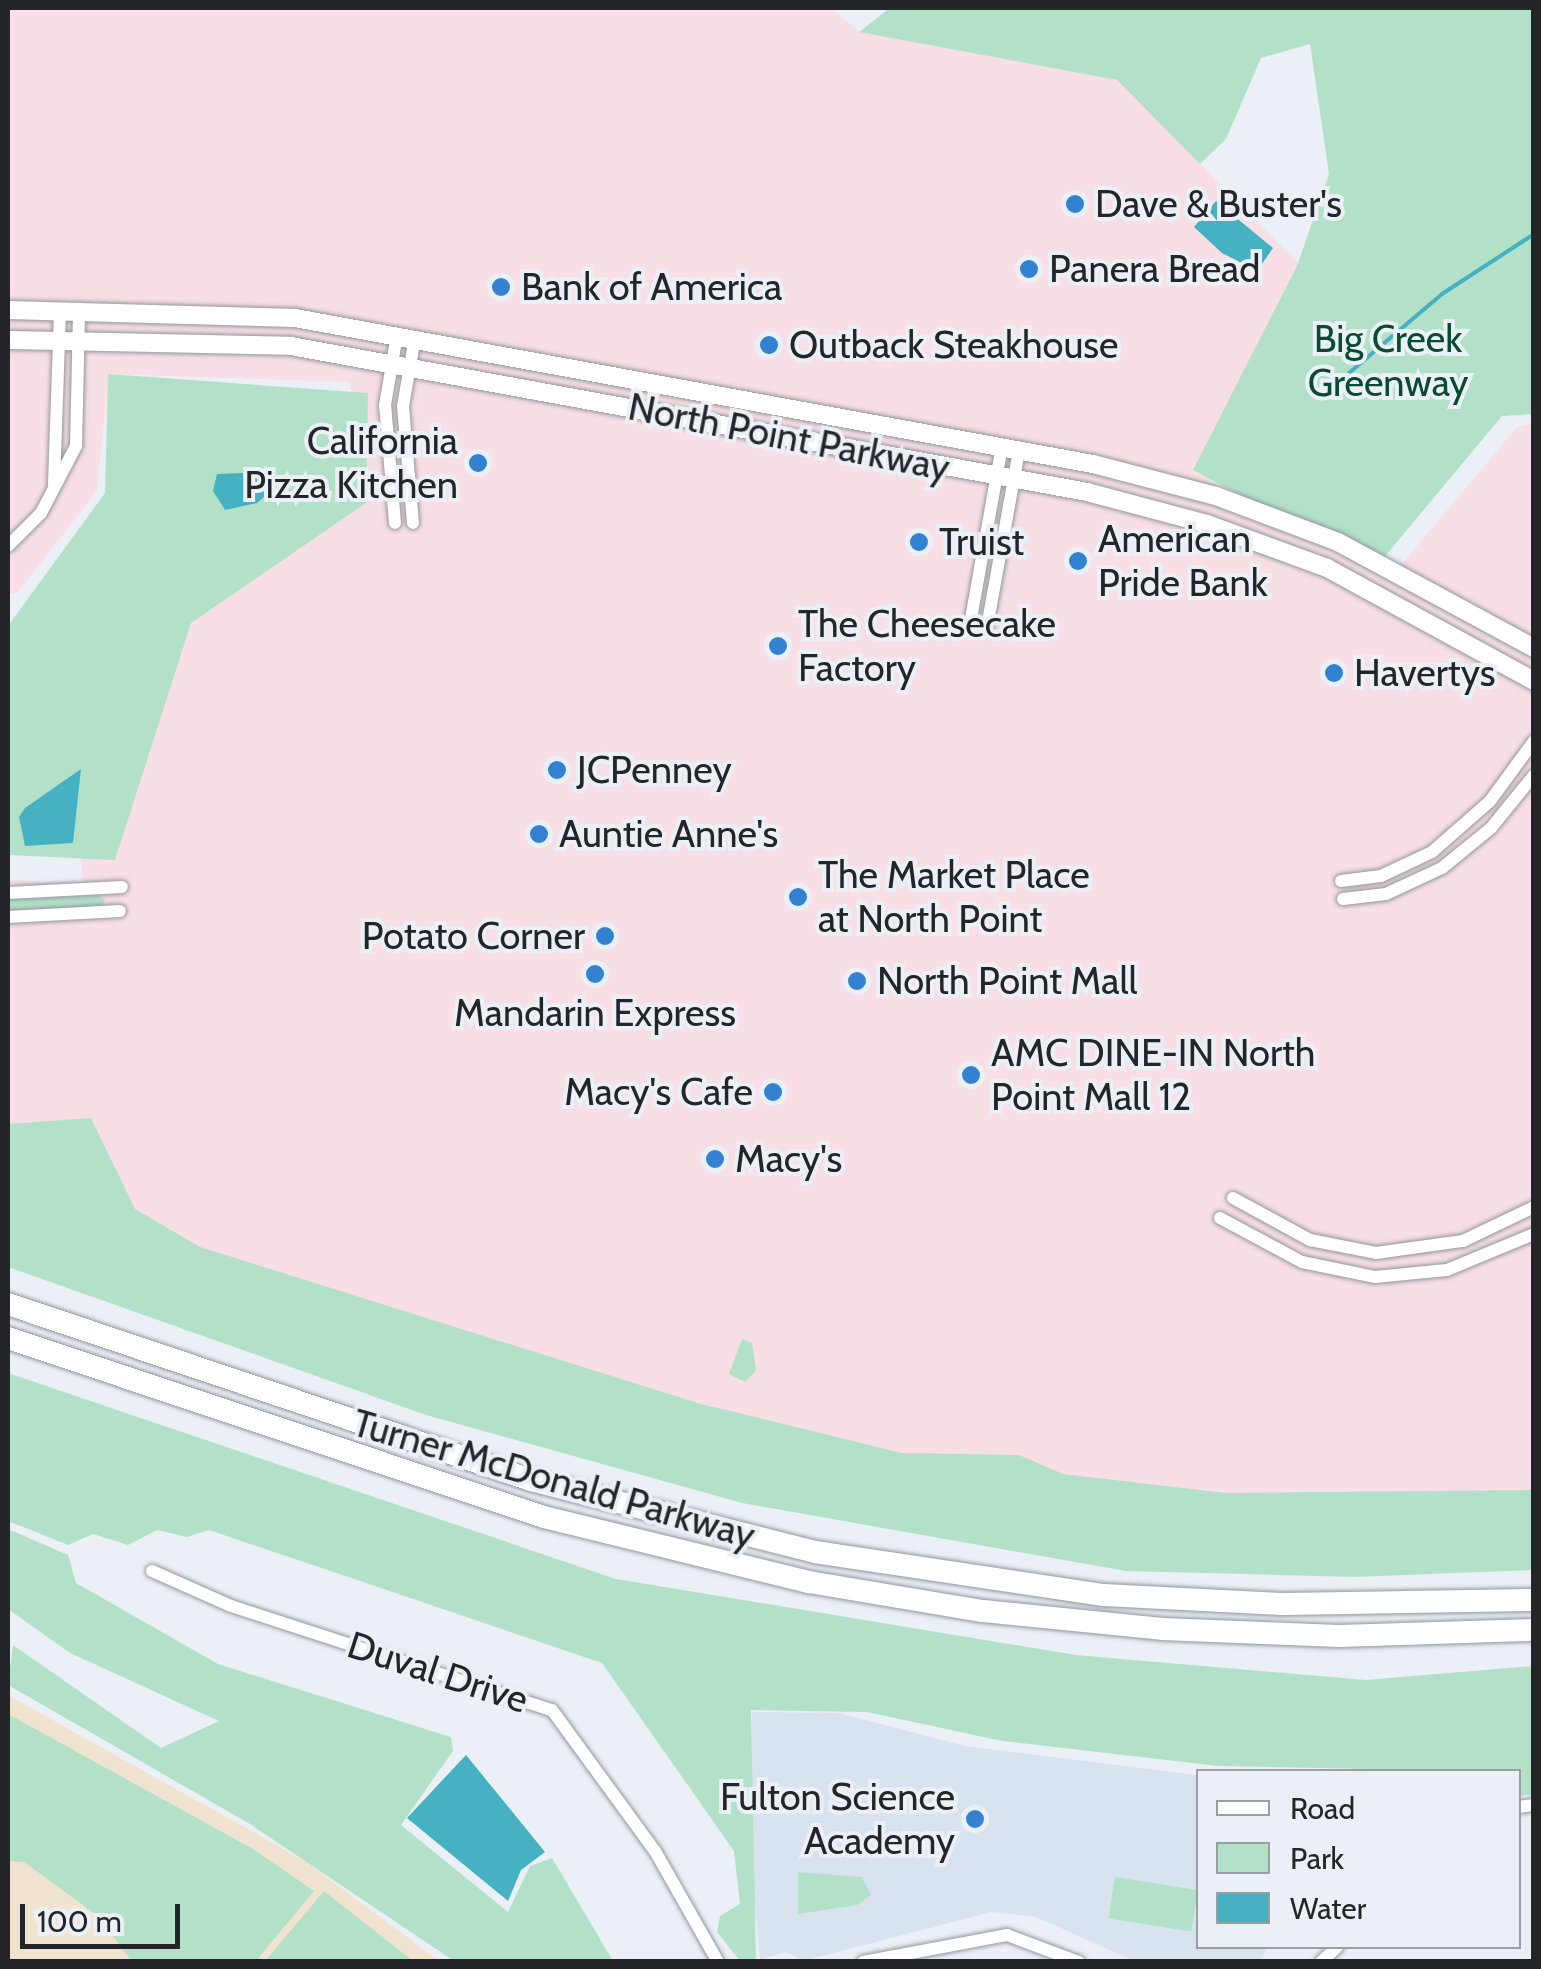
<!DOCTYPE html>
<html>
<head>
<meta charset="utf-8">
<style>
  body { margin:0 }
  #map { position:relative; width:1541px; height:1969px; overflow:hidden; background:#ebf0f7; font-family:Cabin,sans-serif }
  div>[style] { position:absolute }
  .commercial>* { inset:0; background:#f8dee5 }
  .industrial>* { inset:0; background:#f0e4d0 }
  .built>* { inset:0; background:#d9e3f0 }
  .green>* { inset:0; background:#b2e1c8; transform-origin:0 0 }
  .water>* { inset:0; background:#45b1c2 }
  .stream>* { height:4px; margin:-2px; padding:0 2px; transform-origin:2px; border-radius:2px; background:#45b1c2 }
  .roads { filter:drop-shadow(0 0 2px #92979d) drop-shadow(0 0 2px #92979d) }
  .street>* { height:12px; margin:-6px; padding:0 6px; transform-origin:6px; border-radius:6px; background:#fff }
  .secondary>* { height:18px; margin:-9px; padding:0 9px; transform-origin:9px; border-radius:9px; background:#fff }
  .highway>* { height:22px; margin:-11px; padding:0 11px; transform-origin:11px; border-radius:11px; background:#fff }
  .dots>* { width:28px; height:28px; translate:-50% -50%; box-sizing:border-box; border:5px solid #ebf0f7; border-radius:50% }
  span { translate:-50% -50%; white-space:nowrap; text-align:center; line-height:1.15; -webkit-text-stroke:8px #ebf0f7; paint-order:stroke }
  .poi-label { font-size:38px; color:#232528 }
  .left { translate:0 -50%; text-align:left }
  .right { translate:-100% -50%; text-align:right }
  .park-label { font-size:38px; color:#074b30 }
  .street-label { font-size:38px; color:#232528 }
  .frame { position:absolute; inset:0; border:10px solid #232528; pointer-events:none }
  .legend { position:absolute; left:1196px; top:1769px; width:325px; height:180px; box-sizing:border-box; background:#ebf0f7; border:2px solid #9b9fa4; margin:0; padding:12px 18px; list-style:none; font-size:30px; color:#232528 }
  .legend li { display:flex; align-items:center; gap:20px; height:50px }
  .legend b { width:50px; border:2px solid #9b9fa4 }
  .scale { position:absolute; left:20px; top:1904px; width:160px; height:45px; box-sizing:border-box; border:5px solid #232528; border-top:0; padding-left:12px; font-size:30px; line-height:35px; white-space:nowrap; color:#232528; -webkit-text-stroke:8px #ebf0f7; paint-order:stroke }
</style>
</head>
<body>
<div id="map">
  <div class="commercial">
    <div style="clip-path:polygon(8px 8px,830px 8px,860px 32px,1117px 80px,1312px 277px,1208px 481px,1325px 537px,1390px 578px,1517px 427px,1533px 423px,1533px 1535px,1117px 1536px,230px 1309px,8px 1136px,8px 880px,83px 883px,81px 857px,220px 545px,355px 485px,350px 382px,109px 374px,97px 491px,17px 593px,8px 594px)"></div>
  </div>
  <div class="industrial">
    <div style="clip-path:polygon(8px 1695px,305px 1861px,439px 1961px,8px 1961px)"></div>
  </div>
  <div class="built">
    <div style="clip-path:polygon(752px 1712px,839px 1713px,965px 1746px,1198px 1775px,1198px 1946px,1267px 1947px,1262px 1959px,1134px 1961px,1036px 1917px,991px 1912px,803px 1961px,786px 1952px,760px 1960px,751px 1864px)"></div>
  </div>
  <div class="green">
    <div style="clip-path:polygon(890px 8px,1533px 8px,1533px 414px,1502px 416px,1376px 567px,1193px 470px,1297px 266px,1329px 174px,1310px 44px,1261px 58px,1226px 139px,1200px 164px,1117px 80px,859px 32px)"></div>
    <div style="clip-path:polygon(108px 374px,368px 393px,366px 503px,191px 623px,115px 860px,8px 855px,8px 626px,105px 493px)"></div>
    <div style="clip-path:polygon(98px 895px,105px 900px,102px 907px,8px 910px,8px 899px)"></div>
    <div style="clip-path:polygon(91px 1118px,135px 1209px,200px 1247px,701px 1404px,902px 1453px,1019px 1455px,1063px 1474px,1226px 1493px,1533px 1490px,1533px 1570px,1354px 1577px,1126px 1571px,742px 1503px,426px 1415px,8px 1267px,8px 1124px)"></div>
    <div style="clip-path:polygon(742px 1339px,752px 1343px,756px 1371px,745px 1382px,729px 1374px)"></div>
    <div style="clip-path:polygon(8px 1373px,616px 1579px,1076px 1655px,1366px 1680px,1533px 1666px,1533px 1794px,1519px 1796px,1518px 1772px,1218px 1766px,1002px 1741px,867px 1712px,751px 1710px,756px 1960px,740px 1961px,717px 1932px,720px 1916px,740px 1904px,734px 1851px,602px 1663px,209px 1530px,187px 1537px,157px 1530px,128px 1545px,93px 1534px,68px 1545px,8px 1521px)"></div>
    <div style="clip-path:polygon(8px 1529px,68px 1555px,76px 1583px,218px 1664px,451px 1737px,453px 1751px,401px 1825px,508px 1912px,530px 1866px,552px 1858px,613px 1961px,454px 1961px,250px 1824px,8px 1685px,13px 1645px,161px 1748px,219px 1721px,70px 1653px,8px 1609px)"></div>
    <div style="clip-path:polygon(8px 1714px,253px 1849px,314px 1891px,256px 1961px,131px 1961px,98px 1916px,24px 1862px,8px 1861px)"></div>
    <div style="clip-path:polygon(798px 1872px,862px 1877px,871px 1895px,857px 1905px,798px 1914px)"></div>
    <div style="left:1115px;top:1877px;width:84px;height:42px;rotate:9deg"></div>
    <div style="clip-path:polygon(324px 1891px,413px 1961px,265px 1961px)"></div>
  </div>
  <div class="water">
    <div style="clip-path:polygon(1216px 201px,1273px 248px,1257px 271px,1222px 253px,1194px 227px)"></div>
    <div style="clip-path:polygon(242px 473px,268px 483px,271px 491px,257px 503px,225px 510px,213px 491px,217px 474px)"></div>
    <div style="clip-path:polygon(81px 769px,73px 843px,25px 846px,19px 817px,25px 808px)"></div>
    <div style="clip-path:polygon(466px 1755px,545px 1852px,521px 1870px,508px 1901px,407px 1818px)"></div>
  </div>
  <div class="stream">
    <div style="left:1349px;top:373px;width:122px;rotate:-40.3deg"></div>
    <div style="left:1442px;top:294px;width:110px;rotate:-33.1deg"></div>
  </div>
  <div class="roads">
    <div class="street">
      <div style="left:54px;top:484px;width:173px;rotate:-88deg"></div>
      <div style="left:395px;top:523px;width:118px;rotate:-94.8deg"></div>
      <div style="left:385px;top:405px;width:71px;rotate:-80.3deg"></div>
      <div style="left:413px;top:523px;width:117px;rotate:-94.9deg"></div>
      <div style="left:403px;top:406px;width:69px;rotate:-80deg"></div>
      <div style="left:8px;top:546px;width:47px;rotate:-45deg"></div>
      <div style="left:41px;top:513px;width:76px;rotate:-62.4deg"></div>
      <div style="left:76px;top:446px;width:135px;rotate:-88.7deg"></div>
      <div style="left:970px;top:624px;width:180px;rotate:-79.8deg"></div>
      <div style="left:987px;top:627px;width:179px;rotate:-79.7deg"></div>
      <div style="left:1341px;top:881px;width:40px;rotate:-7.1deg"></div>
      <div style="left:1381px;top:876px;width:56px;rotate:-25.2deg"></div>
      <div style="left:1432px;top:852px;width:77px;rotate:-41.3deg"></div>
      <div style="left:1490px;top:801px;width:74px;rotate:-53.7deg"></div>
      <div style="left:8px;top:893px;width:114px;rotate:-3deg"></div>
      <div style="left:1343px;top:899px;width:43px;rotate:-6.6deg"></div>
      <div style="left:1386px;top:894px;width:62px;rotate:-24.9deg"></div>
      <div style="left:1442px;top:868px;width:63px;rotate:-39.2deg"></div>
      <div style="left:1491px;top:828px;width:68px;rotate:-50.9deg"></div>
      <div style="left:8px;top:917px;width:112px;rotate:-3.1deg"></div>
      <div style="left:1233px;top:1198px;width:88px;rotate:28.6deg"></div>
      <div style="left:1310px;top:1240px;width:67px;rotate:11.1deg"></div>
      <div style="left:1376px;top:1253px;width:88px;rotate:-7.9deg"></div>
      <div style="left:1463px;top:1241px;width:79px;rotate:-25.6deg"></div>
      <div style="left:1220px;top:1218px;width:93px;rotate:28.2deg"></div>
      <div style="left:1302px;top:1262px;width:75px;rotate:11.6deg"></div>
      <div style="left:1375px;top:1277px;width:72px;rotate:-5.6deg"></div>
      <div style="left:1447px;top:1270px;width:94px;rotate:-22.5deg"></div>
      <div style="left:152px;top:1571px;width:86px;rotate:23.9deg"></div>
      <div style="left:231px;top:1606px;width:337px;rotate:18deg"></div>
      <div style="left:552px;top:1710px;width:175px;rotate:53.9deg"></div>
      <div style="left:655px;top:1851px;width:128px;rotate:60.4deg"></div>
      <div style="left:1518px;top:1807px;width:16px;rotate:-7deg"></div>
      <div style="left:863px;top:1962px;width:147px;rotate:-10.6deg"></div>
      <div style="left:1007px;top:1935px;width:77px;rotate:20.6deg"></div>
      <div style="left:1321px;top:1962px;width:23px;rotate:-43deg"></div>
    </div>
    <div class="secondary">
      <div style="left:8px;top:310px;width:287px;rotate:1.6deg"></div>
      <div style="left:295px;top:318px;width:811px;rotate:10.37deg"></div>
      <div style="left:1093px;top:464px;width:127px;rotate:14.6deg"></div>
      <div style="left:1216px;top:496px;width:130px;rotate:20.7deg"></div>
      <div style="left:1338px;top:542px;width:223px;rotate:28.4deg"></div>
      <div style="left:8px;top:340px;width:283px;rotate:1.2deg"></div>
      <div style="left:291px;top:346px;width:809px;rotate:10.39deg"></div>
      <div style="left:1087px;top:492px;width:124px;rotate:14.9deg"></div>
      <div style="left:1207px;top:524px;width:128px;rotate:20.1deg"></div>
      <div style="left:1327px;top:568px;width:236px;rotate:28.6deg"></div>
    </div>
    <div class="highway">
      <div style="left:8px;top:1304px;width:552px;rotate:18.6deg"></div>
      <div style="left:531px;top:1480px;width:293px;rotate:14.2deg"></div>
      <div style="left:815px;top:1552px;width:292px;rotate:8.5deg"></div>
      <div style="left:1104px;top:1595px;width:177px;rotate:2.9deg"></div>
      <div style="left:1281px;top:1604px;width:253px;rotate:-0.9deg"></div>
      <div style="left:8px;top:1338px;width:565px;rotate:18.47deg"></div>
      <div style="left:544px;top:1517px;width:273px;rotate:13.8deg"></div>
      <div style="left:809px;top:1582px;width:176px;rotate:9.5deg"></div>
      <div style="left:983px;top:1611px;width:180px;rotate:5.7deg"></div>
      <div style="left:1162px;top:1629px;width:177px;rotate:2.3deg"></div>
      <div style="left:1339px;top:1636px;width:195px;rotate:-1.8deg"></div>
    </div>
  </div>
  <div class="dots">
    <div style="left:1075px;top:204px;background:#3382d2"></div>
    <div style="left:1029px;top:269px;background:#3382d2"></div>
    <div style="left:501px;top:287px;background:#3382d2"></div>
    <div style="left:769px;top:345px;background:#3382d2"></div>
    <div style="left:478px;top:463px;background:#3382d2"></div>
    <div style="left:919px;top:542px;background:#3382d2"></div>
    <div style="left:1078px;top:561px;background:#3382d2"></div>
    <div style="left:778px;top:646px;background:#3382d2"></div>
    <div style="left:1334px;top:673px;background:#3382d2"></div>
    <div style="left:557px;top:770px;background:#3382d2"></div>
    <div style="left:539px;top:834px;background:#3382d2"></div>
    <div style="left:798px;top:897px;background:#3382d2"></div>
    <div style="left:605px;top:936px;background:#3382d2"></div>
    <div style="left:595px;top:974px;background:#3382d2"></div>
    <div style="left:857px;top:981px;background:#3382d2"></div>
    <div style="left:971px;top:1075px;background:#3382d2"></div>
    <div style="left:773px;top:1092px;background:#3382d2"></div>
    <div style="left:715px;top:1159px;background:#3382d2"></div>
    <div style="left:975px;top:1819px;background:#3382d2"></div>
  </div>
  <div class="poi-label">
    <span class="left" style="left:1095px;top:204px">Dave &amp; Buster's</span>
    <span class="left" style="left:1049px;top:269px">Panera Bread</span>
    <span class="left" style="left:521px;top:287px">Bank of America</span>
    <span class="left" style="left:789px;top:345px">Outback Steakhouse</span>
    <span class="right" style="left:458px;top:463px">California<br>Pizza Kitchen</span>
    <span class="left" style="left:1098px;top:561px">American<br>Pride Bank</span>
    <span class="left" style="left:939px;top:542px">Truist</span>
    <span class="left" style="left:798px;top:646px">The Cheesecake<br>Factory</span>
    <span class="left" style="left:1354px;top:673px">Havertys</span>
    <span class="left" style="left:577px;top:770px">JCPenney</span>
    <span class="left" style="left:559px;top:834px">Auntie Anne's</span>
    <span class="left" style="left:818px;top:897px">The Market Place<br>at North Point</span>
    <span class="right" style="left:585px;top:936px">Potato Corner</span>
    <span class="left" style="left:877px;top:981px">North Point Mall</span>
    <span style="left:595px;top:1013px">Mandarin Express</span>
    <span class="left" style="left:991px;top:1075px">AMC DINE-IN North<br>Point Mall 12</span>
    <span class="right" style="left:753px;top:1092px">Macy's Cafe</span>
    <span class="left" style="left:735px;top:1159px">Macy's</span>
    <span class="right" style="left:955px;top:1819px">Fulton Science<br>Academy</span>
  </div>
  <div class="park-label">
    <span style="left:1388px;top:361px">Big Creek<br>Greenway</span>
  </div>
  <div class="street-label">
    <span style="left:789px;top:437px;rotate:11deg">North Point Parkway</span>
    <span style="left:554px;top:1479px;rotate:16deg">Turner McDonald Parkway</span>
    <span style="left:438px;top:1672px;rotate:18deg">Duval Drive</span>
  </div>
  <div class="frame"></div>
  <ul class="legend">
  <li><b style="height:12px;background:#fff"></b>Road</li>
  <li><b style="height:28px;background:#b2e1c8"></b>Park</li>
  <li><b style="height:28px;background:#45b1c2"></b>Water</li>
  </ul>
  <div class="scale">100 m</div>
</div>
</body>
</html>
